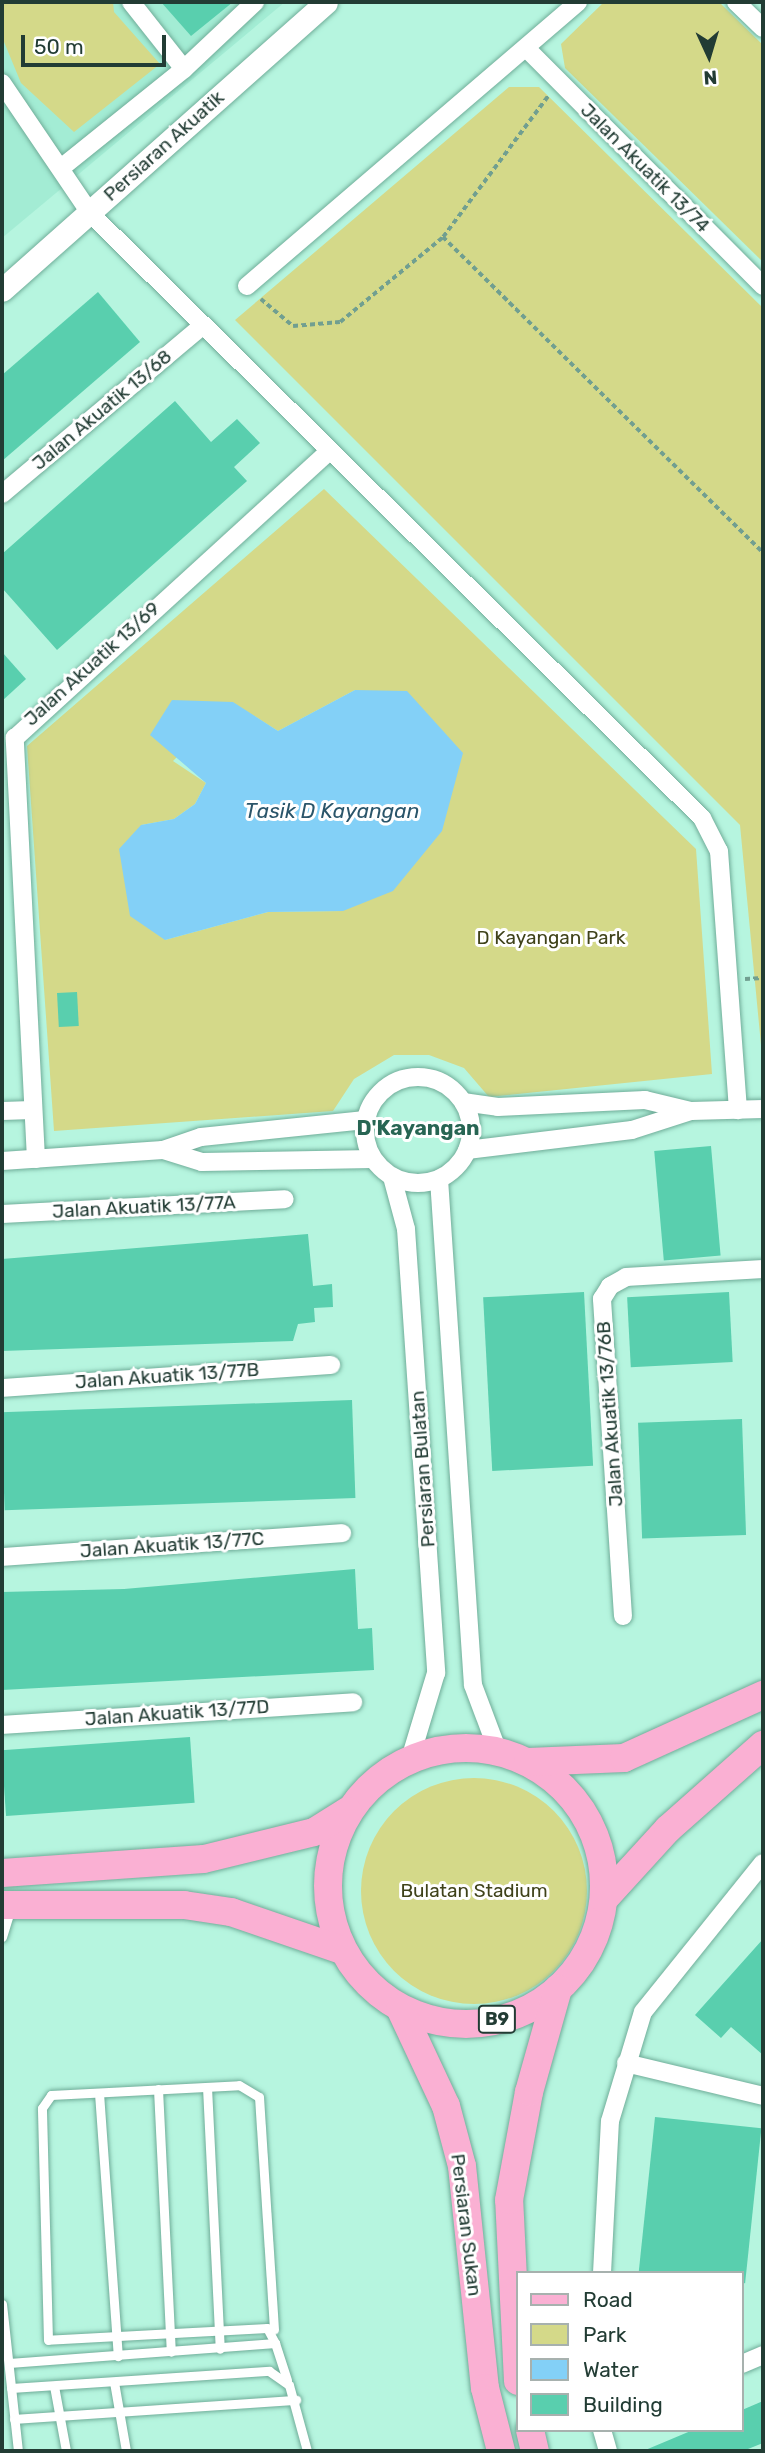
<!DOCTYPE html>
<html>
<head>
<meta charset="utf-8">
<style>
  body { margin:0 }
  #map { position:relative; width:765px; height:2453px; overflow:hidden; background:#b6f5df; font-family:Rubik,sans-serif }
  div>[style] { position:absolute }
  .built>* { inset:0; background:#a3ecd4 }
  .green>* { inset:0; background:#d4d989 }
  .round { border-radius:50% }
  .water>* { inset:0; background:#83d0f7 }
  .building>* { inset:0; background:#59cfae; transform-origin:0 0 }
  .path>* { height:3.5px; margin-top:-1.75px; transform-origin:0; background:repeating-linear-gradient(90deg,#719f90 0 5px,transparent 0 8.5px) }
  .roads { filter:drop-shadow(0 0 2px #70ad99) drop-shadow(0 0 2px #70ad99) }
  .service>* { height:9px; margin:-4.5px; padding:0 4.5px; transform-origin:4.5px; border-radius:4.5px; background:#fff }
  .minor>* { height:18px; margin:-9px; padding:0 9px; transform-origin:9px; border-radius:9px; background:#fff }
  .minor>.ring { margin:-9px; padding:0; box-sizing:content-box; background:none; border:18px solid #fff; border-radius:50% }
  .tertiary>* { height:23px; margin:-11.5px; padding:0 11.5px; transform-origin:11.5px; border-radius:11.5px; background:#fff }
  .primary>* { height:28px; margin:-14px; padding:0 14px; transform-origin:14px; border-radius:14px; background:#fab0d3 }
  .primary>.ring { margin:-14px; padding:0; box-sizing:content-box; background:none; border:28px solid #fab0d3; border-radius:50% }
  span { translate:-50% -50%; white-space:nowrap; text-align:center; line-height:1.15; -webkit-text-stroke:6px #fff; paint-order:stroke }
  .shield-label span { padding:2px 5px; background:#fff; border:2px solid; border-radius:5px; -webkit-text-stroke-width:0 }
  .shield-label { font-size:18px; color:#223c34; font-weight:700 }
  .street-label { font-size:19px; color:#223c34 }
  .park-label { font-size:19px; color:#3f421a }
  .water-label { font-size:21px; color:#2a556a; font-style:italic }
  .neighbourhood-label { font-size:21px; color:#276553; font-weight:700 }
  .frame { position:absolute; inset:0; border:4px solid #223c34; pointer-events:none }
  .legend { position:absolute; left:516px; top:2271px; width:228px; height:161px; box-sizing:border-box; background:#fff; border:2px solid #a7b1ae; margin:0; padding:9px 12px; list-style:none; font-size:21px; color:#223c34 }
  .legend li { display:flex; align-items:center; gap:14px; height:35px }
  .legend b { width:35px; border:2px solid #a7b1ae }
  .north { position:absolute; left:674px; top:21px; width:70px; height:70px; -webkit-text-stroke:5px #fff; paint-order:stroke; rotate:176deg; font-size:19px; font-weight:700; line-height:28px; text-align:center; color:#223c34 }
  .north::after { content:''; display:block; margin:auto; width:24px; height:32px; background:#223c34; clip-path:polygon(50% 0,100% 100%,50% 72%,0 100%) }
  .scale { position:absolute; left:21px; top:35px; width:145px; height:32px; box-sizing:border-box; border:4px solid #223c34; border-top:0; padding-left:9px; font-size:21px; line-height:24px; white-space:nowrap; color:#223c34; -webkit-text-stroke:5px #fff; paint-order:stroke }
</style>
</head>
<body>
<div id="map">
  <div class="built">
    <div style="clip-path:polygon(2px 2px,285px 2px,2px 238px)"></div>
  </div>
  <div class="green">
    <div style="clip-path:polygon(2px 2px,113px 2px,114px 12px,160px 64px,74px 132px,21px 83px,2px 37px)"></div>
    <div style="clip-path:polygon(604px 2px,719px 2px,763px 45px,763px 262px,565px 68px,561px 44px)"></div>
    <div style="clip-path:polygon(509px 87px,539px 87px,763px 308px,763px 1066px,740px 825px,235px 320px)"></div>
    <div style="clip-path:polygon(evenodd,324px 489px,696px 849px,712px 1074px,489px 1097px,464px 1068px,429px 1055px,394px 1055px,354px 1079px,333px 1111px,54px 1131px,27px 746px,324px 489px,355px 690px,343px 911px,268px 912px,165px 940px,141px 825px,174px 819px,195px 804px,206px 783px,173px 761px,232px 702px,278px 731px,355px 690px)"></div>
    <div class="round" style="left:361px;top:1778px;width:226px;height:226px"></div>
  </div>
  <div class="water">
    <div style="clip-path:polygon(355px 690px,407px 691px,463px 753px,442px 831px,393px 891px,343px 911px,268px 912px,165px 940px,130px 916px,119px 849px,141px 825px,174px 819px,195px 804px,206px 783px,150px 735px,172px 700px,233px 702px,278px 731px)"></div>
  </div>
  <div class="building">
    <div style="clip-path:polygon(161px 2px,233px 2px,191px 36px)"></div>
    <div style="clip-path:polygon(98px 292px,140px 342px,2px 461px,2px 375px)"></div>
    <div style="clip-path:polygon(175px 401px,211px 442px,237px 419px,260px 443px,234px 467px,247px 481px,57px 650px,2px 588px,2px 554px)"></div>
    <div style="clip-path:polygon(2px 652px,26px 679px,2px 701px)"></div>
    <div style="left:77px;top:992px;width:34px;height:20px;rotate:87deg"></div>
    <div style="left:711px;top:1146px;width:110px;height:57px;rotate:85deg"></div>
    <div style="clip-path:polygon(308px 1234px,313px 1286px,332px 1284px,333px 1307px,314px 1308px,315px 1322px,298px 1324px,293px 1341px,2px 1351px,2px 1259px)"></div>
    <div style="left:584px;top:1292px;width:174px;height:101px;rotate:87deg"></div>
    <div style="left:729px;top:1292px;width:70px;height:102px;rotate:87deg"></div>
    <div style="left:352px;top:1400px;width:98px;height:351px;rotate:88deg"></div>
    <div style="left:742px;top:1419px;width:116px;height:104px;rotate:88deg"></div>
    <div style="clip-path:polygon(355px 1569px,358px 1629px,372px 1628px,374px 1670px,2px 1690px,2px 1592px,124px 1589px)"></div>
    <div style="left:190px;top:1737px;width:66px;height:189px;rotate:86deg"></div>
    <div style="clip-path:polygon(763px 1939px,763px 2055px,731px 2027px,721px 2038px,695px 2015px)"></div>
    <div style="left:655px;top:2117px;width:107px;height:156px;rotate:6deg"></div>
    <div style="clip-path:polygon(763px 2401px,763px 2443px,743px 2451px,643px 2451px,693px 2430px,742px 2430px,742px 2410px)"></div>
  </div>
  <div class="path">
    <div style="left:443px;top:237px;width:450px;rotate:44.6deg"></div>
    <div style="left:261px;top:299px;width:42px;rotate:40.2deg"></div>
    <div style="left:293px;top:326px;width:47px;rotate:-4.9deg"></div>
    <div style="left:340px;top:322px;width:134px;rotate:-39.5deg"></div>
    <div style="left:443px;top:237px;width:177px;rotate:-53.3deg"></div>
    <div style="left:745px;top:979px;width:18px;rotate:-3deg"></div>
  </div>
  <div class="roads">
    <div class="service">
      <div style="left:2px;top:1937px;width:28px;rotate:-73deg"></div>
      <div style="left:207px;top:2087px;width:262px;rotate:87.2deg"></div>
      <div style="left:158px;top:2089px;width:263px;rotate:87.2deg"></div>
      <div style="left:99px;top:2093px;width:264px;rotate:85.9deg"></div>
      <div style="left:2px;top:2304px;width:148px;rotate:83.8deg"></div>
      <div style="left:275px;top:2343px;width:39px;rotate:72deg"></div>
      <div style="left:9px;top:2363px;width:267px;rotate:-4.3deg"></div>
      <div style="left:275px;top:2343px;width:17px;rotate:-118deg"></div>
      <div style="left:267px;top:2328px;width:219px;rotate:176.9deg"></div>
      <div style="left:48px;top:2340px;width:232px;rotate:-91.5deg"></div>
      <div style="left:42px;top:2108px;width:16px;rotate:-55deg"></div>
      <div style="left:51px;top:2095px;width:188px;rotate:-3deg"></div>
      <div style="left:239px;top:2085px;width:23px;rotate:31deg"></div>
      <div style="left:259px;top:2097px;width:233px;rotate:86.3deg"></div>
      <div style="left:114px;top:2382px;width:70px;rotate:80.1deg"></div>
      <div style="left:54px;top:2386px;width:66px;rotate:79.5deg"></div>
      <div style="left:11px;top:2388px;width:259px;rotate:-3.8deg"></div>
      <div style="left:269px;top:2371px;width:24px;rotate:35deg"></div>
      <div style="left:289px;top:2385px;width:68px;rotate:74.7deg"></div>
      <div style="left:14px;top:2419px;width:283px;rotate:-3.9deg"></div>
    </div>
    <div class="minor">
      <div style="left:131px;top:2px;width:85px;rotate:51.7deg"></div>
      <div style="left:736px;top:2px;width:37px;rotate:44deg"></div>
      <div style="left:528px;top:50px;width:333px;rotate:45.1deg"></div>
      <div style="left:2px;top:83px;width:157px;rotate:55.9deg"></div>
      <div style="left:90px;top:213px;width:861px;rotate:44.67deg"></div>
      <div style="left:702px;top:818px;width:37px;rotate:63deg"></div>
      <div style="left:719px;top:851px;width:260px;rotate:85.8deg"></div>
      <div style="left:61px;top:168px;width:158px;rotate:-38.8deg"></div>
      <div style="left:184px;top:69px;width:98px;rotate:-43.3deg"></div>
      <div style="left:247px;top:286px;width:436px;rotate:-40.6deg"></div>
      <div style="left:2px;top:494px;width:261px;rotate:-40deg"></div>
      <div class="ring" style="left:365px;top:1077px;width:88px;height:88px"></div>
      <div style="left:463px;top:1102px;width:35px;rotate:8deg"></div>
      <div style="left:498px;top:1107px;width:147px;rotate:-2.7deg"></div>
      <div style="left:645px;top:1100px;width:47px;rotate:13.4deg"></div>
      <div style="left:691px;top:1111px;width:72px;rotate:-1.6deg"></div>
      <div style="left:2px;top:1111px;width:30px;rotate:-2deg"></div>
      <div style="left:163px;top:1150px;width:41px;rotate:17.1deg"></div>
      <div style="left:202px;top:1162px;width:171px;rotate:-1deg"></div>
      <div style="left:467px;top:1150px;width:166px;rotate:-6.9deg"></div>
      <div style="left:632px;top:1130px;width:62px;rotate:-17.9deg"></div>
      <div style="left:36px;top:1159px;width:422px;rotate:-92.9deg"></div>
      <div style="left:15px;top:738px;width:425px;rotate:-42.4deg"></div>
      <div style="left:2px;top:1161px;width:161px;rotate:-3.9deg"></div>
      <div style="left:163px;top:1150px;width:40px;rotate:-18.9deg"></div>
      <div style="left:201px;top:1137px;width:165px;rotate:-5.9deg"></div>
      <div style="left:392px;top:1177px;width:54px;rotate:74.9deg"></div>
      <div style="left:406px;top:1229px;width:445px;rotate:86.1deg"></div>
      <div style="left:436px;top:1673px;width:90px;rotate:106.8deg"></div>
      <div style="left:439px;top:1179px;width:507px;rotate:86.16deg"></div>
      <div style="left:473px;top:1685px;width:68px;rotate:69.4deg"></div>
      <div style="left:2px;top:1214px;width:283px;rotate:-3deg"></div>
      <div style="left:2px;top:1388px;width:330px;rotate:-4deg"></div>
      <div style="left:2px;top:1557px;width:341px;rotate:-4deg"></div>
      <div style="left:623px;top:1616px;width:318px;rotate:-93.8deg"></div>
      <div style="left:602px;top:1299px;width:15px;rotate:-58deg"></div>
      <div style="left:610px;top:1286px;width:18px;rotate:-29deg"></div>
      <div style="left:626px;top:1277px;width:137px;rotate:-3.3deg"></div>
      <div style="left:2px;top:1725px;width:352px;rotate:-3.7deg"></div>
      <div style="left:626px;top:2063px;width:141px;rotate:13.5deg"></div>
      <div style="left:602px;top:2273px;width:152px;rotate:-87deg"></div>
      <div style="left:610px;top:2121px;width:114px;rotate:-73.2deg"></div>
      <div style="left:643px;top:2012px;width:191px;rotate:-51.2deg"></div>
      <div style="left:742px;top:2364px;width:23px;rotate:-23deg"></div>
      <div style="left:602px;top:2430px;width:22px;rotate:74deg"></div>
    </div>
    <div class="tertiary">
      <div style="left:2px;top:290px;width:433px;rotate:-41.6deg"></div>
    </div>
    <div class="primary">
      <div class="ring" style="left:328px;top:1748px;width:248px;height:248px"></div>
      <div style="left:528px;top:1762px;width:96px;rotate:-2.4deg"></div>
      <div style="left:624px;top:1758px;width:153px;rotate:-24.4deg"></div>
      <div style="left:2px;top:1873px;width:202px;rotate:-4deg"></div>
      <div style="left:204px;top:1859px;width:113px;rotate:-13.8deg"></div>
      <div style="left:314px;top:1832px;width:40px;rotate:-32deg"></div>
      <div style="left:604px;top:1899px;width:95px;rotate:-47.6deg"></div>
      <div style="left:668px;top:1829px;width:127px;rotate:-41.5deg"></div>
      <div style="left:2px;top:1905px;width:182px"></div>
      <div style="left:184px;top:1905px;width:48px;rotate:8.5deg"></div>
      <div style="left:231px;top:1912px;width:117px;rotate:18.9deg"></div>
      <div style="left:400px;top:2008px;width:108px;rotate:64.9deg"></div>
      <div style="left:446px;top:2106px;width:62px;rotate:75.1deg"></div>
      <div style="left:462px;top:2166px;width:223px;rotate:84.1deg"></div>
      <div style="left:485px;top:2388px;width:65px;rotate:75.7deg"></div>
      <div style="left:518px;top:2381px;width:181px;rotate:-92.8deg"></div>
      <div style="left:509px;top:2200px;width:110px;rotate:-79.5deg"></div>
      <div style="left:529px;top:2092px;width:107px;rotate:-74.3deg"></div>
      <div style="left:530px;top:2430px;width:22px;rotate:77deg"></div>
    </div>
  </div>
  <div class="shield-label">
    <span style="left:497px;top:2019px">B9</span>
  </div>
  <div class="street-label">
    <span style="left:164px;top:146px;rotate:-42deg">Persiaran Akuatik</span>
    <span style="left:645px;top:168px;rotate:45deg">Jalan Akuatik 13/74</span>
    <span style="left:102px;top:410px;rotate:-40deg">Jalan Akuatik 13/68</span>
    <span style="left:92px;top:664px;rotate:-42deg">Jalan Akuatik 13/69</span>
    <span style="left:144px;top:1207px;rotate:-3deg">Jalan Akuatik 13/77A</span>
    <span style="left:167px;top:1376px;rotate:-4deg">Jalan Akuatik 13/77B</span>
    <span style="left:610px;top:1414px;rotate:-94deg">Jalan Akuatik 13/76B</span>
    <span style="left:423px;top:1469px;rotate:-94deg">Persiaran Bulatan</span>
    <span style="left:172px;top:1545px;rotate:-4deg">Jalan Akuatik 13/77C</span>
    <span style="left:177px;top:1713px;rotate:-4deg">Jalan Akuatik 13/77D</span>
    <span style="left:466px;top:2225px;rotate:83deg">Persiaran Sukan</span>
  </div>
  <div class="park-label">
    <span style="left:551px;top:938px">D Kayangan Park</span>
    <span style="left:474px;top:1891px">Bulatan Stadium</span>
  </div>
  <div class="water-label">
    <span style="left:332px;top:811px">Tasik D Kayangan</span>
  </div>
  <div class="neighbourhood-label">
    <span style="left:418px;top:1128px">D'Kayangan</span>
  </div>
  <div class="frame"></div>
  <ul class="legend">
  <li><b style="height:9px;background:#fab0d3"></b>Road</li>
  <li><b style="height:19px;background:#d4d989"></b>Park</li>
  <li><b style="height:19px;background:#83d0f7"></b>Water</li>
  <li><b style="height:19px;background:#59cfae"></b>Building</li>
  </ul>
  <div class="north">N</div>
  <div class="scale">50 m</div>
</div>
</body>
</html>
